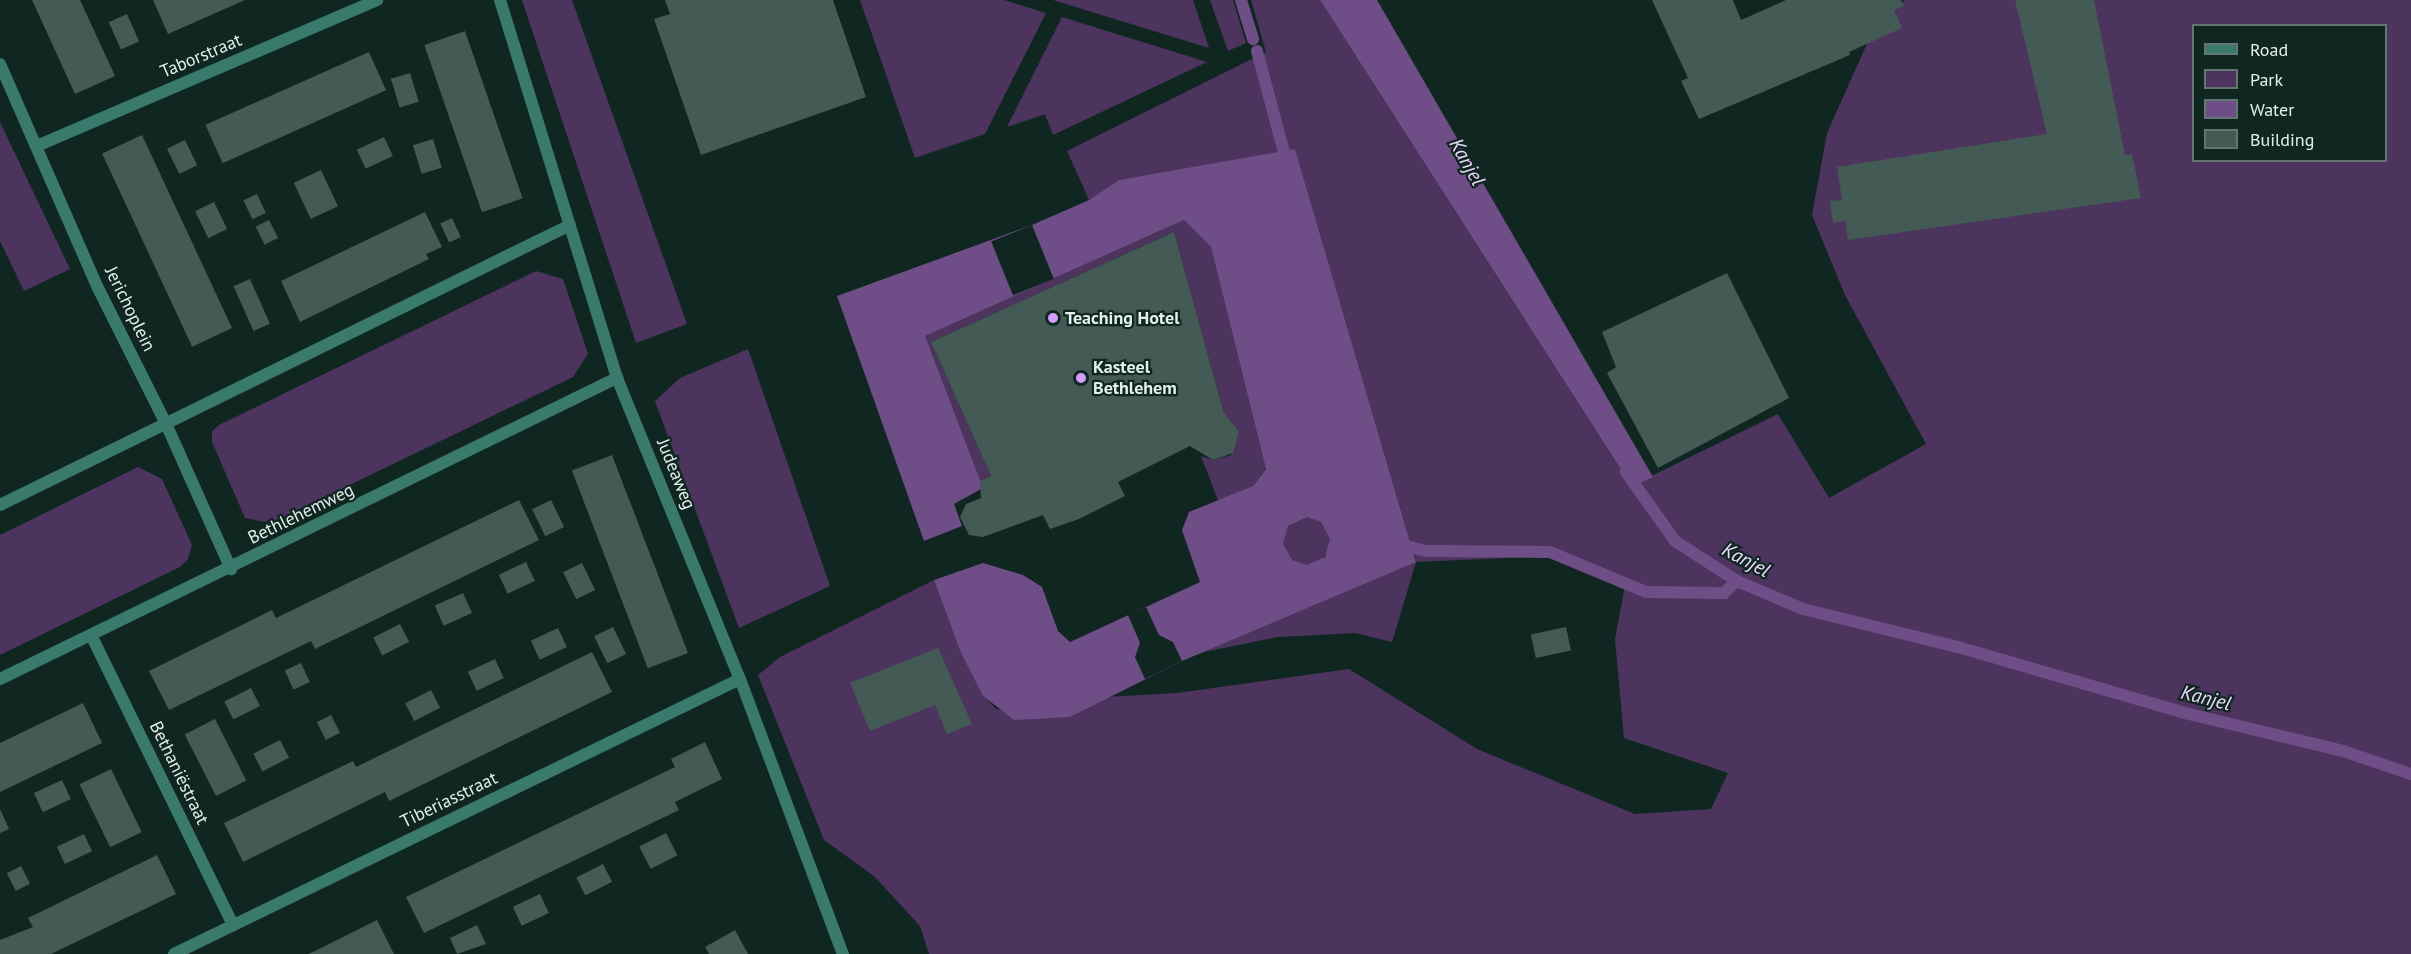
<!DOCTYPE html>
<html>
<head>
<meta charset="utf-8">
<style>
  body { margin:0 }
  #map { position:relative; width:2411px; height:954px; overflow:hidden; background:#102621; font-family:"PT Sans",sans-serif }
  div>[style] { position:absolute }
  .green>* { inset:0; background:#4c345e }
  .round { border-radius:50% }
  .water>* { inset:0; background:#6f4d86 }
  .pier>* { inset:0; background:#102621; transform-origin:0 0 }
  .stream>* { height:12px; margin:-6px; padding:0 6px; transform-origin:6px; border-radius:6px; background:#6f4d86 }
  .building>* { inset:0; background:#435b54; transform-origin:0 0 }
  .street>* { height:12px; margin:-6px; padding:0 6px; transform-origin:6px; border-radius:6px; background:#3a7a6c }
  .dots>* { width:16px; height:16px; translate:-50% -50%; box-sizing:border-box; border:3px solid #102621; border-radius:50% }
  span { translate:-50% -50%; white-space:nowrap; text-align:center; line-height:1.15; -webkit-text-stroke:4.5px #102621; paint-order:stroke }
  .street-label { font-size:18px; color:#e2efeb }
  .poi-label { font-size:18px; color:#e2efeb; font-weight:700 }
  .left { translate:0 -50%; text-align:left }
  .water-label { font-size:20px; color:#eddafd; font-style:italic }
  .legend { position:absolute; left:2192px; top:24px; width:195px; height:138px; box-sizing:border-box; background:#102621; border:2px solid #647672; margin:0; padding:8px 10px; list-style:none; font-size:18px; color:#e2efeb }
  .legend li { display:flex; align-items:center; gap:12px; height:30px }
  .legend b { width:30px; border:2px solid #647672 }
</style>
</head>
<body>
<div id="map">
  <div class="green">
    <div style="clip-path:polygon(522px 0,572px 0,687px 324px,636px 343px)"></div>
    <div style="clip-path:polygon(860px 0,1004px 0,1046px 13px,985px 134px,915px 158px)"></div>
    <div style="clip-path:polygon(1053px 0,1193px 0,1209px 48px)"></div>
    <div style="clip-path:polygon(1210px 0,1233px 0,1246px 43px,1228px 51px)"></div>
    <div style="clip-path:polygon(evenodd,1251px 0,1320px 0,1631px 486px,1778px 414px,1829px 498px,1926px 444px,1845px 295px,1812px 215px,1827px 133px,1874px 28px,1905px 0,2411px 0,2411px 954px,929px 954px,920px 926px,874px 876px,824px 840px,758px 675px,780px 657px,934px 580px,960px 651px,983px 695px,996px 709px,1070px 717px,1106px 697px,1177px 693px,1349px 669px,1477px 749px,1635px 814px,1711px 809px,1728px 773px,1624px 738px,1615px 639px,1625px 586px,1571px 555px,1416px 562px,1392px 642px,1355px 633px,1278px 637px,1199px 653px,1416px 561px,1295px 150px,1120px 180px,1089px 200px,1067px 151px,1266px 52px,1251px 0,2194px 26px,2386px 26px,2386px 160px,2194px 160px,2194px 26px)"></div>
    <div style="clip-path:polygon(1062px 17px,1207px 62px,1053px 135px,1045px 114px,1007px 127px)"></div>
    <div style="clip-path:polygon(0 122px,70px 269px,24px 291px,0 241px)"></div>
    <div style="clip-path:polygon(1184px 220px,1211px 247px,1266px 468px,1253px 486px,1219px 503px,1201px 456px,1213px 460px,1231px 455px,1239px 431px,1224px 413px,1174px 232px,931px 342px,991px 476px,980px 481px,924px 336px)"></div>
    <div style="clip-path:polygon(536px 271px,563px 279px,588px 354px,573px 377px,271px 523px,245px 518px,212px 442px,212px 431px,219px 425px)"></div>
    <div style="clip-path:polygon(748px 349px,830px 586px,739px 628px,655px 401px,680px 378px)"></div>
    <div style="clip-path:polygon(138px 467px,162px 479px,192px 545px,188px 559px,180px 567px,0 655px,0 535px)"></div>
    <div class="round" style="left:1282px;top:517px;width:48px;height:48px"></div>
  </div>
  <div class="water">
    <div style="clip-path:polygon(1320px 0,1377px 0,1653px 477px,1632px 487px)"></div>
    <div style="clip-path:polygon(evenodd,1295px 149px,1416px 562px,1182px 661px,1070px 717px,1014px 720px,983px 696px,960px 651px,934px 580px,983px 563px,1023px 575px,1042px 587px,1058px 631px,1070px 642px,1200px 582px,1182px 530px,1189px 512px,1253px 486px,1266px 469px,1211px 247px,1184px 220px,925px 336px,983px 488px,954px 504px,962px 526px,924px 541px,837px 296px,1032px 225px,1089px 200px,1119px 180px,1295px 149px,1307px 517px,1321px 522px,1330px 539px,1325px 557px,1307px 565px,1292px 560px,1283px 544px,1288px 526px,1307px 517px)"></div>
  </div>
  <div class="pier">
    <div style="left:1032px;top:225px;width:58px;height:44px;rotate:68deg"></div>
    <div style="clip-path:polygon(1146px 607px,1159px 635px,1173px 642px,1182px 661px,1145px 679px,1135px 657px,1140px 643px,1128px 615px)"></div>
  </div>
  <div class="stream">
    <div style="left:1241px;top:0;width:41px;rotate:72.9deg"></div>
    <div style="left:1257px;top:51px;width:109px;rotate:75.1deg"></div>
    <div style="left:1285px;top:156px;width:11px;rotate:131deg"></div>
    <div style="left:1626px;top:472px;width:85px;rotate:54.6deg"></div>
    <div style="left:1675px;top:541px;width:74px;rotate:32.8deg"></div>
    <div style="left:1737px;top:581px;width:72px;rotate:23deg"></div>
    <div style="left:1803px;top:609px;width:160px;rotate:13.8deg"></div>
    <div style="left:1958px;top:647px;width:241px;rotate:16.2deg"></div>
    <div style="left:2189px;top:714px;width:158px;rotate:13.5deg"></div>
    <div style="left:2343px;top:751px;width:72px;rotate:18.7deg"></div>
    <div style="left:1398px;top:544px;width:30px;rotate:14deg"></div>
    <div style="left:1427px;top:551px;width:123px;rotate:0.5deg"></div>
    <div style="left:1550px;top:552px;width:104px;rotate:22.6deg"></div>
    <div style="left:1646px;top:592px;width:78px;rotate:0.7deg"></div>
    <div style="left:1724px;top:593px;width:18px;rotate:-43deg"></div>
  </div>
  <div class="building">
    <div style="clip-path:polygon(32px 0,80px 0,115px 76px,75px 94px)"></div>
    <div style="clip-path:polygon(153px 0,245px 0,168px 34px)"></div>
    <div style="clip-path:polygon(665px 0,833px 0,866px 97px,701px 155px,654px 19px,670px 14px)"></div>
    <div style="clip-path:polygon(1652px 0,1733px 0,1741px 20px,1786px 0,1901px 0,1904px 6px,1894px 10px,1902px 28px,1849px 52px,1850px 55px,1699px 119px,1681px 81px,1688px 78px)"></div>
    <div style="clip-path:polygon(2015px 0,2094px 0,2125px 155px,2132px 154px,2141px 198px,1848px 240px,1845px 221px,1833px 223px,1830px 201px,1842px 200px,1837px 167px,2047px 134px)"></div>
    <div style="left:127px;top:14px;width:30px;height:20px;rotate:66deg"></div>
    <div style="left:465px;top:31px;width:177px;height:43px;rotate:71deg"></div>
    <div style="left:369px;top:52px;width:42px;height:179px;rotate:66deg"></div>
    <div style="left:410px;top:73px;width:30px;height:20px;rotate:73deg"></div>
    <div style="left:142px;top:135px;width:213px;height:44px;rotate:65deg"></div>
    <div style="left:384px;top:137px;width:21px;height:30px;rotate:65deg"></div>
    <div style="left:433px;top:139px;width:30px;height:21px;rotate:73deg"></div>
    <div style="left:185px;top:140px;width:28px;height:20px;rotate:64deg"></div>
    <div style="left:321px;top:170px;width:40px;height:30px;rotate:65deg"></div>
    <div style="left:257px;top:194px;width:21px;height:15px;rotate:65deg"></div>
    <div style="left:214px;top:202px;width:30px;height:21px;rotate:64deg"></div>
    <div style="clip-path:polygon(425px 212px,442px 247px,426px 254px,429px 259px,300px 322px,281px 281px)"></div>
    <div style="left:452px;top:218px;width:21px;height:13px;rotate:65deg"></div>
    <div style="left:269px;top:220px;width:20px;height:15px;rotate:63deg"></div>
    <div style="clip-path:polygon(1174px 232px,1224px 413px,1239px 431px,1233px 453px,1213px 460px,1190px 446px,1118px 482px,1125px 496px,1079px 519px,1050px 529px,1043px 515px,983px 537px,969px 535px,960px 517px,966px 504px,981px 498px,980px 481px,991px 476px,931px 342px)"></div>
    <div style="clip-path:polygon(1727px 273px,1789px 398px,1658px 468px,1607px 373px,1616px 367px,1602px 332px)"></div>
    <div style="left:250px;top:279px;width:49px;height:18px;rotate:66deg"></div>
    <div style="left:612px;top:455px;width:212px;height:43px;rotate:69deg"></div>
    <div style="clip-path:polygon(519px 500px,539px 540px,315px 649px,311px 641px,169px 710px,149px 671px,272px 610px,276px 618px)"></div>
    <div style="left:551px;top:500px;width:30px;height:21px;rotate:64deg"></div>
    <div style="left:526px;top:562px;width:21px;height:30px;rotate:65deg"></div>
    <div style="left:582px;top:563px;width:30px;height:21px;rotate:64deg"></div>
    <div style="left:463px;top:593px;width:22px;height:31px;rotate:66deg"></div>
    <div style="left:400px;top:624px;width:20px;height:30px;rotate:63deg"></div>
    <div style="left:613px;top:627px;width:30px;height:21px;rotate:64deg"></div>
    <div style="left:1566px;top:627px;width:24px;height:36px;rotate:78deg"></div>
    <div style="left:558px;top:628px;width:21px;height:30px;rotate:65deg"></div>
    <div style="clip-path:polygon(938px 648px,972px 724px,947px 734px,935px 705px,870px 731px,850px 683px)"></div>
    <div style="clip-path:polygon(592px 652px,612px 692px,389px 801px,385px 792px,243px 862px,224px 823px,353px 761px,356px 767px)"></div>
    <div style="left:495px;top:659px;width:21px;height:30px;rotate:65deg"></div>
    <div style="left:301px;top:663px;width:21px;height:18px;rotate:65deg"></div>
    <div style="left:251px;top:688px;width:20px;height:30px;rotate:63deg"></div>
    <div style="left:431px;top:690px;width:20px;height:29px;rotate:63deg"></div>
    <div style="clip-path:polygon(83px 703px,102px 743px,0 792px,0 743px)"></div>
    <div style="left:331px;top:715px;width:20px;height:16px;rotate:63deg"></div>
    <div style="left:215px;top:719px;width:69px;height:34px;rotate:63deg"></div>
    <div style="left:280px;top:740px;width:20px;height:30px;rotate:63deg"></div>
    <div style="clip-path:polygon(705px 742px,722px 779px,675px 802px,679px 810px,424px 933px,406px 897px,675px 767px,671px 759px)"></div>
    <div style="left:111px;top:769px;width:70px;height:35px;rotate:64deg"></div>
    <div style="left:62px;top:780px;width:21px;height:31px;rotate:65deg"></div>
    <div style="clip-path:polygon(0 809px,9px 829px,0 833px)"></div>
    <div style="left:666px;top:833px;width:25px;height:30px;rotate:63deg"></div>
    <div style="left:84px;top:834px;width:19px;height:30px;rotate:65deg"></div>
    <div style="clip-path:polygon(157px 855px,176px 894px,51px 954px,0 954px,0 940px,33px 927px,28px 918px)"></div>
    <div style="left:603px;top:864px;width:20px;height:30px;rotate:63deg"></div>
    <div style="left:21px;top:866px;width:20px;height:16px;rotate:63deg"></div>
    <div style="left:540px;top:894px;width:21px;height:30px;rotate:65deg"></div>
    <div style="clip-path:polygon(377px 920px,394px 954px,308px 954px,313px 952px)"></div>
    <div style="clip-path:polygon(477px 925px,486px 944px,457px 954px,450px 938px)"></div>
    <div style="clip-path:polygon(735px 930px,748px 954px,709px 954px,705px 947px)"></div>
  </div>
  <div class="street">
    <div style="left:500px;top:0;width:396px;rotate:72.8deg"></div>
    <div style="left:617px;top:378px;width:325px;rotate:67.8deg"></div>
    <div style="left:740px;top:679px;width:294px;rotate:69.5deg"></div>
    <div style="left:0;top:64px;width:244px;rotate:66.4deg"></div>
    <div style="left:98px;top:288px;width:154px;rotate:63.4deg"></div>
    <div style="left:167px;top:426px;width:157px;rotate:65.9deg"></div>
    <div style="left:39px;top:145px;width:368px;rotate:-23.2deg"></div>
    <div style="left:0;top:505px;width:635px;rotate:-26.16deg"></div>
    <div style="left:92px;top:637px;width:321px;rotate:63.9deg"></div>
    <div style="left:0;top:679px;width:687px;rotate:-26.01deg"></div>
    <div style="left:174px;top:954px;width:629px;rotate:-25.91deg"></div>
  </div>
  <div class="dots">
    <div style="left:1053px;top:318px;background:#d49cfc"></div>
    <div style="left:1081px;top:378px;background:#d49cfc"></div>
  </div>
  <div class="street-label">
    <span style="left:201px;top:56px;rotate:-23deg">Taborstraat</span>
    <span style="left:130px;top:309px;rotate:64deg">Jerichoplein</span>
    <span style="left:676px;top:474px;rotate:68deg">Judeaweg</span>
    <span style="left:301px;top:514px;rotate:-26deg">Bethlehemweg</span>
    <span style="left:179px;top:773px;rotate:64deg">Bethaniëstraat</span>
    <span style="left:449px;top:800px;rotate:-26deg">Tiberiasstraat</span>
  </div>
  <div class="poi-label">
    <span class="left" style="left:1065px;top:318px">Teaching Hotel</span>
    <span class="left" style="left:1093px;top:378px">Kasteel<br>Bethlehem</span>
  </div>
  <div class="water-label">
    <span style="left:1467px;top:162px;rotate:60deg">Kanjel</span>
    <span style="left:1746px;top:560px;rotate:28deg">Kanjel</span>
    <span style="left:2206px;top:698px;rotate:14deg">Kanjel</span>
  </div>
  <ul class="legend">
  <li><b style="height:8px;background:#3a7a6c"></b>Road</li>
  <li><b style="height:16px;background:#4c345e"></b>Park</li>
  <li><b style="height:16px;background:#6f4d86"></b>Water</li>
  <li><b style="height:16px;background:#435b54"></b>Building</li>
  </ul>
</div>
</body>
</html>
